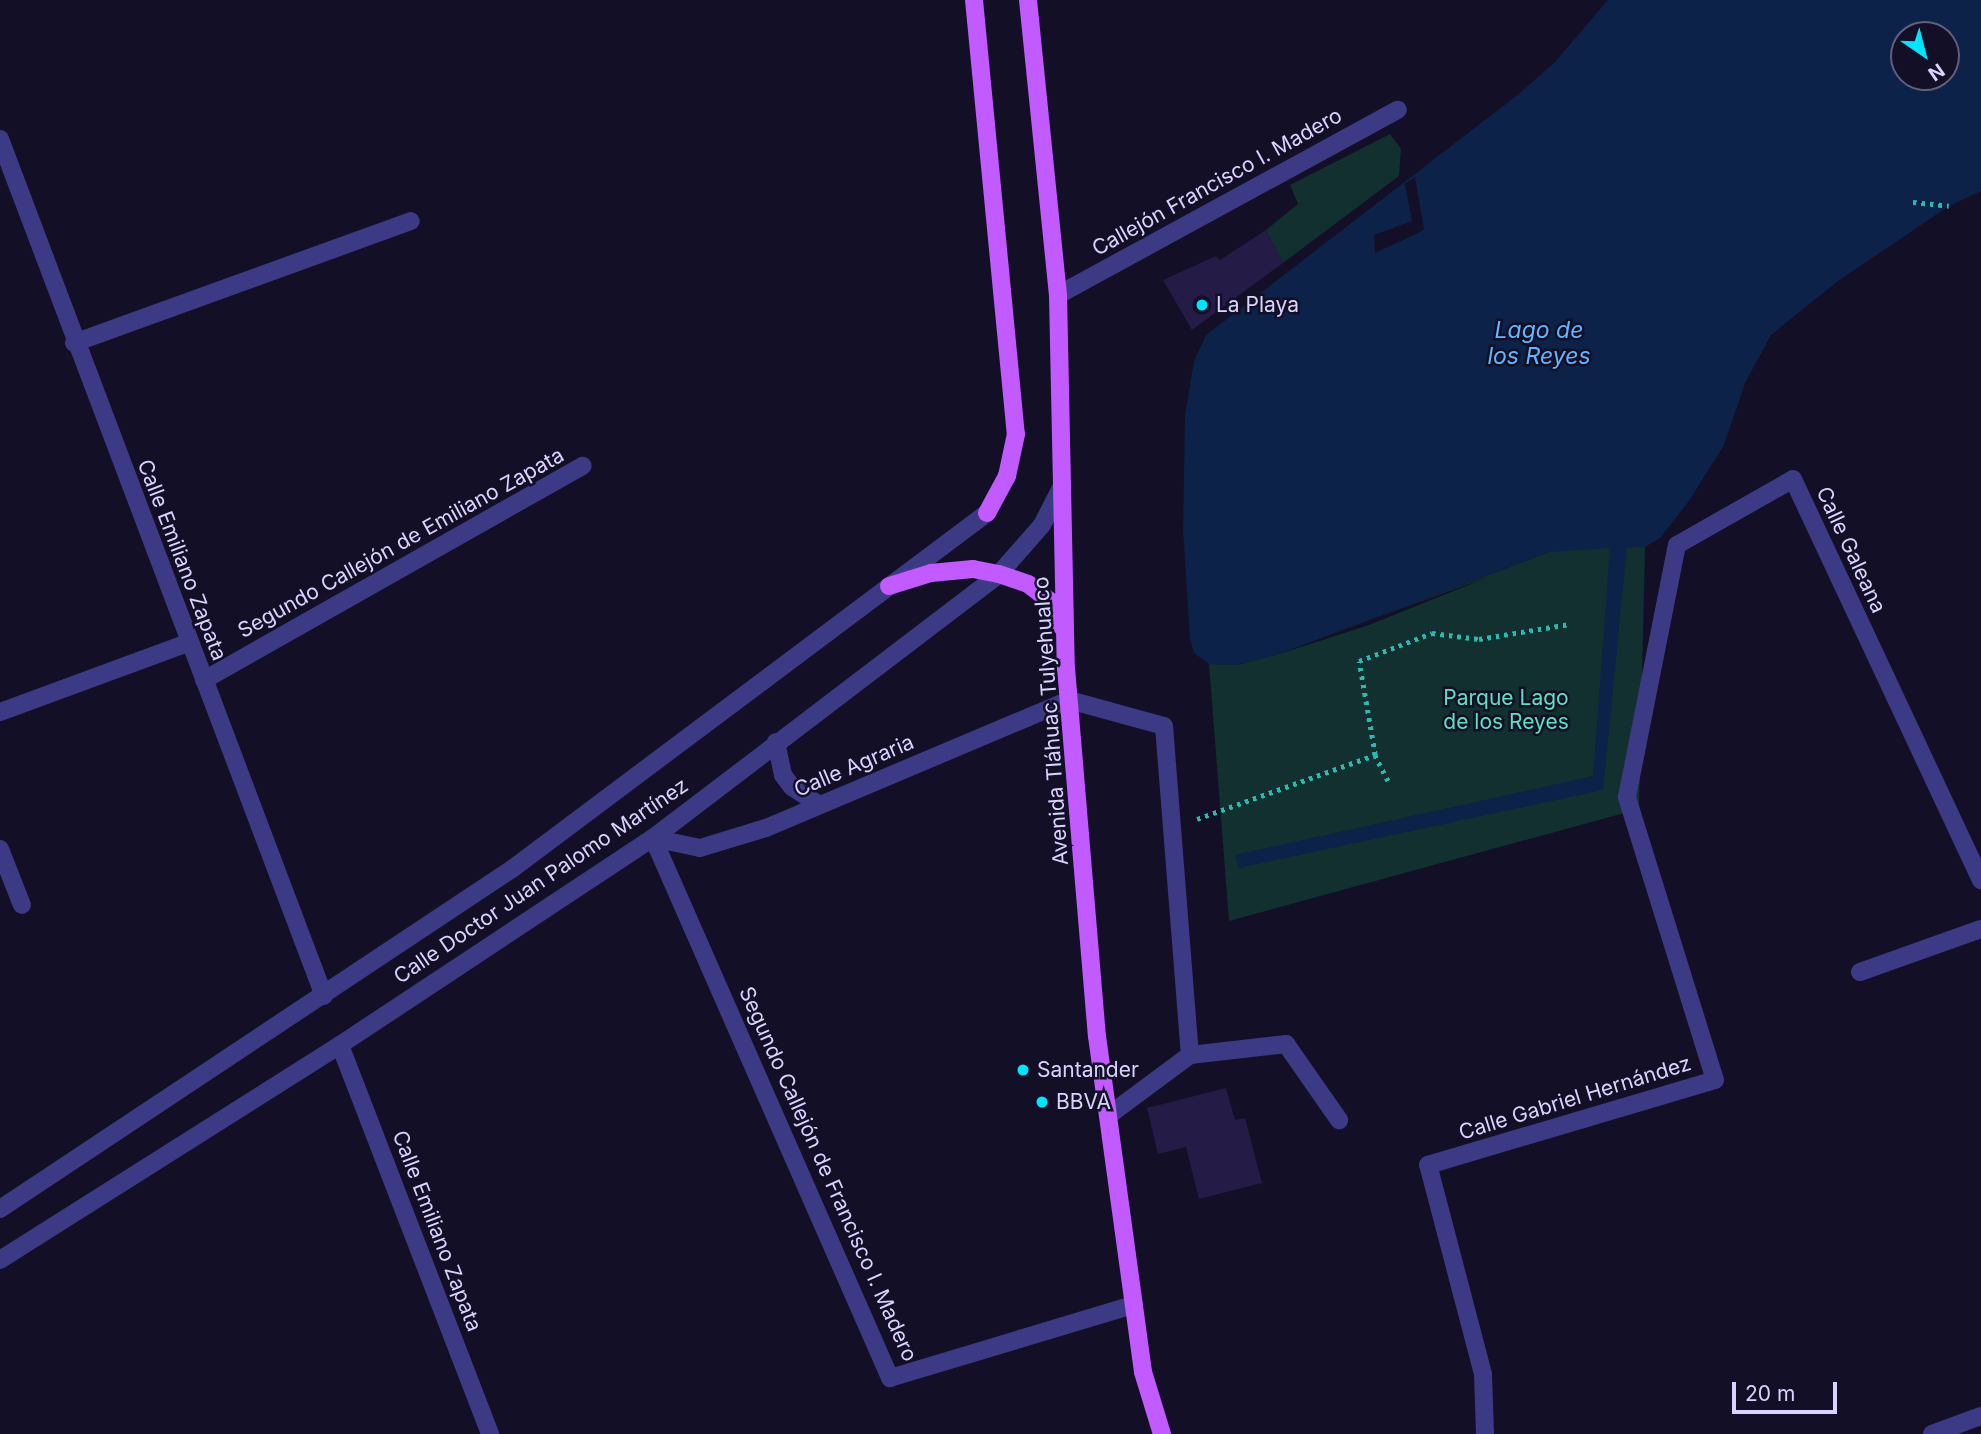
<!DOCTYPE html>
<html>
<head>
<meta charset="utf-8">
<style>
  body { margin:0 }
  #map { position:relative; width:1981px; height:1434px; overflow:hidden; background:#130f26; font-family:Inter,sans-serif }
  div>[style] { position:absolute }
  .green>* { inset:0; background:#12302f }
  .water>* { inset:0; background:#0c2248 }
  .pier>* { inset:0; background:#130f26 }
  .building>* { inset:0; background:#241b47 }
  .path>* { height:4.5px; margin-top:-2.25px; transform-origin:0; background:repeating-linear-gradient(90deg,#2fb8b0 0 3.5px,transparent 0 8.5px) }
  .minor>* { height:18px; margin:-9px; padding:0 9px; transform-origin:9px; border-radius:9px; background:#3d3a85 }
  .major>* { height:18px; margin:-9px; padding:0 9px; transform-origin:9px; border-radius:9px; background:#c25bff }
  .dots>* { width:19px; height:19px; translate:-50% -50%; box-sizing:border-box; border:4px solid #130f26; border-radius:50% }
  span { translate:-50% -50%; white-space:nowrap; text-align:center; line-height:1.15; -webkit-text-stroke:5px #130f26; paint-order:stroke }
  .street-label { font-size:21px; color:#d9d4ff }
  .poi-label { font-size:21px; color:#d9d4ff }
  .left { translate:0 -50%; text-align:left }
  .park-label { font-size:21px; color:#5fe0c0 }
  .water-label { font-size:23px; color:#62b6ff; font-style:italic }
  .north { position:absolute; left:1890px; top:21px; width:70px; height:70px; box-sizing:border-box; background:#130f26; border:2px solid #625e7d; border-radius:50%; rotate:145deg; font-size:19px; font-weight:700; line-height:28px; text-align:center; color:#d9d4ff }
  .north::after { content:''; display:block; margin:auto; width:24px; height:32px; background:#00e5ff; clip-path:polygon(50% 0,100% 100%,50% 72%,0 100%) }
  .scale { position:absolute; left:1732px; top:1382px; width:105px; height:32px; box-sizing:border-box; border:4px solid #d9d4ff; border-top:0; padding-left:9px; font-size:21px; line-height:24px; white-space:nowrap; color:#d9d4ff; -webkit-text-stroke:5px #130f26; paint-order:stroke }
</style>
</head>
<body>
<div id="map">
  <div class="green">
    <div style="clip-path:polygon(1390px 134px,1401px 149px,1399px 176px,1283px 263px,1266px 230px,1298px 204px,1290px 185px)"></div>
    <div style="clip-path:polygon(1579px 547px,1645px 547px,1639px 809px,1229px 921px,1209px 664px,1237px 665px,1282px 653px,1549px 552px)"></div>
  </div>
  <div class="water">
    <div style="clip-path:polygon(evenodd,1608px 0,1981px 0,1981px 191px,1949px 206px,1838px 281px,1771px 335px,1745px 383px,1724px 445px,1689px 501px,1660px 538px,1645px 547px,1627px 548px,1603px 790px,1238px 868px,1235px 855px,1593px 776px,1610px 548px,1549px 552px,1282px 653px,1237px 665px,1209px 664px,1194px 653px,1190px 639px,1183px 529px,1185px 415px,1194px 361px,1206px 335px,1520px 93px,1555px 62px,1608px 0,1904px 35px,1946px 35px,1946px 77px,1904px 77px,1904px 35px)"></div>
  </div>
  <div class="pier">
    <div style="clip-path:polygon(1415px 177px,1424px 230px,1375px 253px,1374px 235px,1412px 221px,1405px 184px)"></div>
    <div style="clip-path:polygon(1488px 577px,1369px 625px,1282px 653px,1367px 621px)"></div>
  </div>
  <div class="building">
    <div style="clip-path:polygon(1266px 230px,1283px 263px,1192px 330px,1163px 280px,1216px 256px,1220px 260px)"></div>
    <div style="clip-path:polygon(1226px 1088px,1235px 1120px,1245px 1118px,1262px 1183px,1199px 1199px,1186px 1147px,1158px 1154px,1147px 1108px)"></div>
  </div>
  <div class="path">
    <div style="left:1913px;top:202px;width:36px;rotate:6deg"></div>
    <div style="left:1375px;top:755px;width:30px;rotate:63deg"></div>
    <div style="left:1197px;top:819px;width:189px;rotate:-19.8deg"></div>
    <div style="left:1375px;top:755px;width:95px;rotate:-99.7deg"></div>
    <div style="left:1359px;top:661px;width:78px;rotate:-21deg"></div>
    <div style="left:1432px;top:633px;width:47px;rotate:7.3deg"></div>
    <div style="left:1479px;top:639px;width:92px;rotate:-9.4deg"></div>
  </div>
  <div class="minor">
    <div style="left:0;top:139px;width:916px;rotate:69.29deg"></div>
    <div style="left:1058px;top:295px;width:387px;rotate:-28.6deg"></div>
    <div style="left:74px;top:343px;width:358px;rotate:-19.9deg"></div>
    <div style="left:204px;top:680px;width:435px;rotate:-29.5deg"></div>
    <div style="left:0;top:712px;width:202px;rotate:-20.2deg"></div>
    <div style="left:776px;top:742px;width:34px;rotate:78deg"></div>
    <div style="left:783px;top:775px;width:15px;rotate:53deg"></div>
    <div style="left:792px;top:787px;width:33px;rotate:33deg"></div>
    <div style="left:653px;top:838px;width:48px;rotate:12deg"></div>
    <div style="left:700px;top:848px;width:69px;rotate:-16.9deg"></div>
    <div style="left:766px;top:828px;width:329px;rotate:-22.9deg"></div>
    <div style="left:1069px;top:700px;width:98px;rotate:15.3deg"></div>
    <div style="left:1164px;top:726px;width:330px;rotate:85.5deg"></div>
    <div style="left:1190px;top:1055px;width:102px;rotate:143.4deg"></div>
    <div style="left:653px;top:838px;width:590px;rotate:66.3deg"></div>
    <div style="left:890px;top:1378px;width:255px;rotate:-16.7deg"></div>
    <div style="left:0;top:849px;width:60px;rotate:68.6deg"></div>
    <div style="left:1860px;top:972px;width:128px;rotate:-19.6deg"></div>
    <div style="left:340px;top:1045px;width:417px;rotate:68.9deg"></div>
    <div style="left:1190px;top:1055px;width:97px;rotate:-6.5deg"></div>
    <div style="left:1286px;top:1044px;width:93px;rotate:55.1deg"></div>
    <div style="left:0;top:1209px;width:615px;rotate:-33.59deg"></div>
    <div style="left:512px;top:869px;width:594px;rotate:-36.85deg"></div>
    <div style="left:0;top:1260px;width:402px;rotate:-32.3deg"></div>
    <div style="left:340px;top:1045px;width:375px;rotate:-33.5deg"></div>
    <div style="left:653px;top:838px;width:435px;rotate:-37.3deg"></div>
    <div style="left:999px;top:574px;width:65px;rotate:-48.7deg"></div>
    <div style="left:1042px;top:525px;width:44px;rotate:-62.9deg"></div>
    <div style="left:1485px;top:1434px;width:60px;rotate:-91.9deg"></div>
    <div style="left:1483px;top:1374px;width:216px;rotate:-104.7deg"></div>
    <div style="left:1428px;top:1165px;width:299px;rotate:-16.5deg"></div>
    <div style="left:1715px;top:1080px;width:296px;rotate:-107.3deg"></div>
    <div style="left:1627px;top:797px;width:257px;rotate:-78.8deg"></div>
    <div style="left:1677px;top:545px;width:133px;rotate:-29.6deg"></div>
    <div style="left:1793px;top:479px;width:443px;rotate:64.9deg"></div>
    <div style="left:1932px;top:1434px;width:52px;rotate:-20.2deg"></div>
  </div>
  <div class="major">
    <div style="left:974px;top:0;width:436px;rotate:84.5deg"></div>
    <div style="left:1016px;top:434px;width:43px;rotate:102.1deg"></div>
    <div style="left:1007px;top:476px;width:42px;rotate:118.4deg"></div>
    <div style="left:1028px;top:0;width:297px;rotate:84.2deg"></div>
    <div style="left:1058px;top:295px;width:373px;rotate:88.8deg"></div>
    <div style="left:1066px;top:668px;width:369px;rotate:85.2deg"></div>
    <div style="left:1097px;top:1036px;width:339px;rotate:82.2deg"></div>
    <div style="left:1143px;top:1372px;width:65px;rotate:73deg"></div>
    <div style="left:889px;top:586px;width:44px;rotate:-17.2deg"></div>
    <div style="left:931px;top:573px;width:42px;rotate:-5.4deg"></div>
    <div style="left:973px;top:569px;width:26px;rotate:11deg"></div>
    <div style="left:999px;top:574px;width:31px;rotate:19deg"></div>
    <div style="left:1028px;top:584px;width:28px;rotate:38deg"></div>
    <div style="left:1050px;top:601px;width:29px;rotate:65deg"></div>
  </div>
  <div class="dots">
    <div style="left:1202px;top:305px;background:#00e5ff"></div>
    <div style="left:1023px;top:1070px;background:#00e5ff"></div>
    <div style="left:1042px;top:1102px;background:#00e5ff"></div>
  </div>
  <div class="street-label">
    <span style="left:1217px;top:182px;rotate:-29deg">Callejón Francisco I. Madero</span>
    <span style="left:401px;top:543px;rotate:-29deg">Segundo Callejón de Emiliano Zapata</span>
    <span style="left:1851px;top:550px;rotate:65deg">Calle Galeana</span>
    <span style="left:182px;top:560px;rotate:69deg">Calle Emiliano Zapata</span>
    <span style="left:1051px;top:721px;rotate:-94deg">Avenida Tláhuac Tulyehualco</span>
    <span style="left:854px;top:766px;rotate:-23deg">Calle Agraria</span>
    <span style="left:541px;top:881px;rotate:-34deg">Calle Doctor Juan Palomo Martínez</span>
    <span style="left:1575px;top:1098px;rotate:-17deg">Calle Gabriel Hernández</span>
    <span style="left:828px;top:1174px;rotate:66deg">Segundo Callejón de Francisco I. Madero</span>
    <span style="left:437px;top:1231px;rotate:69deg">Calle Emiliano Zapata</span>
  </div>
  <div class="poi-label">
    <span class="left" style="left:1216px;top:305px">La Playa</span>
    <span class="left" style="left:1037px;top:1070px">Santander</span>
    <span class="left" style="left:1056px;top:1102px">BBVA</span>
  </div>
  <div class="park-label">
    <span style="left:1506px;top:710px">Parque Lago<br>de los Reyes</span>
  </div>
  <div class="water-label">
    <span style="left:1539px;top:343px">Lago de<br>los Reyes</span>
  </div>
  <div class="north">N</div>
  <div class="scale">20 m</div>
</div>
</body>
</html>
